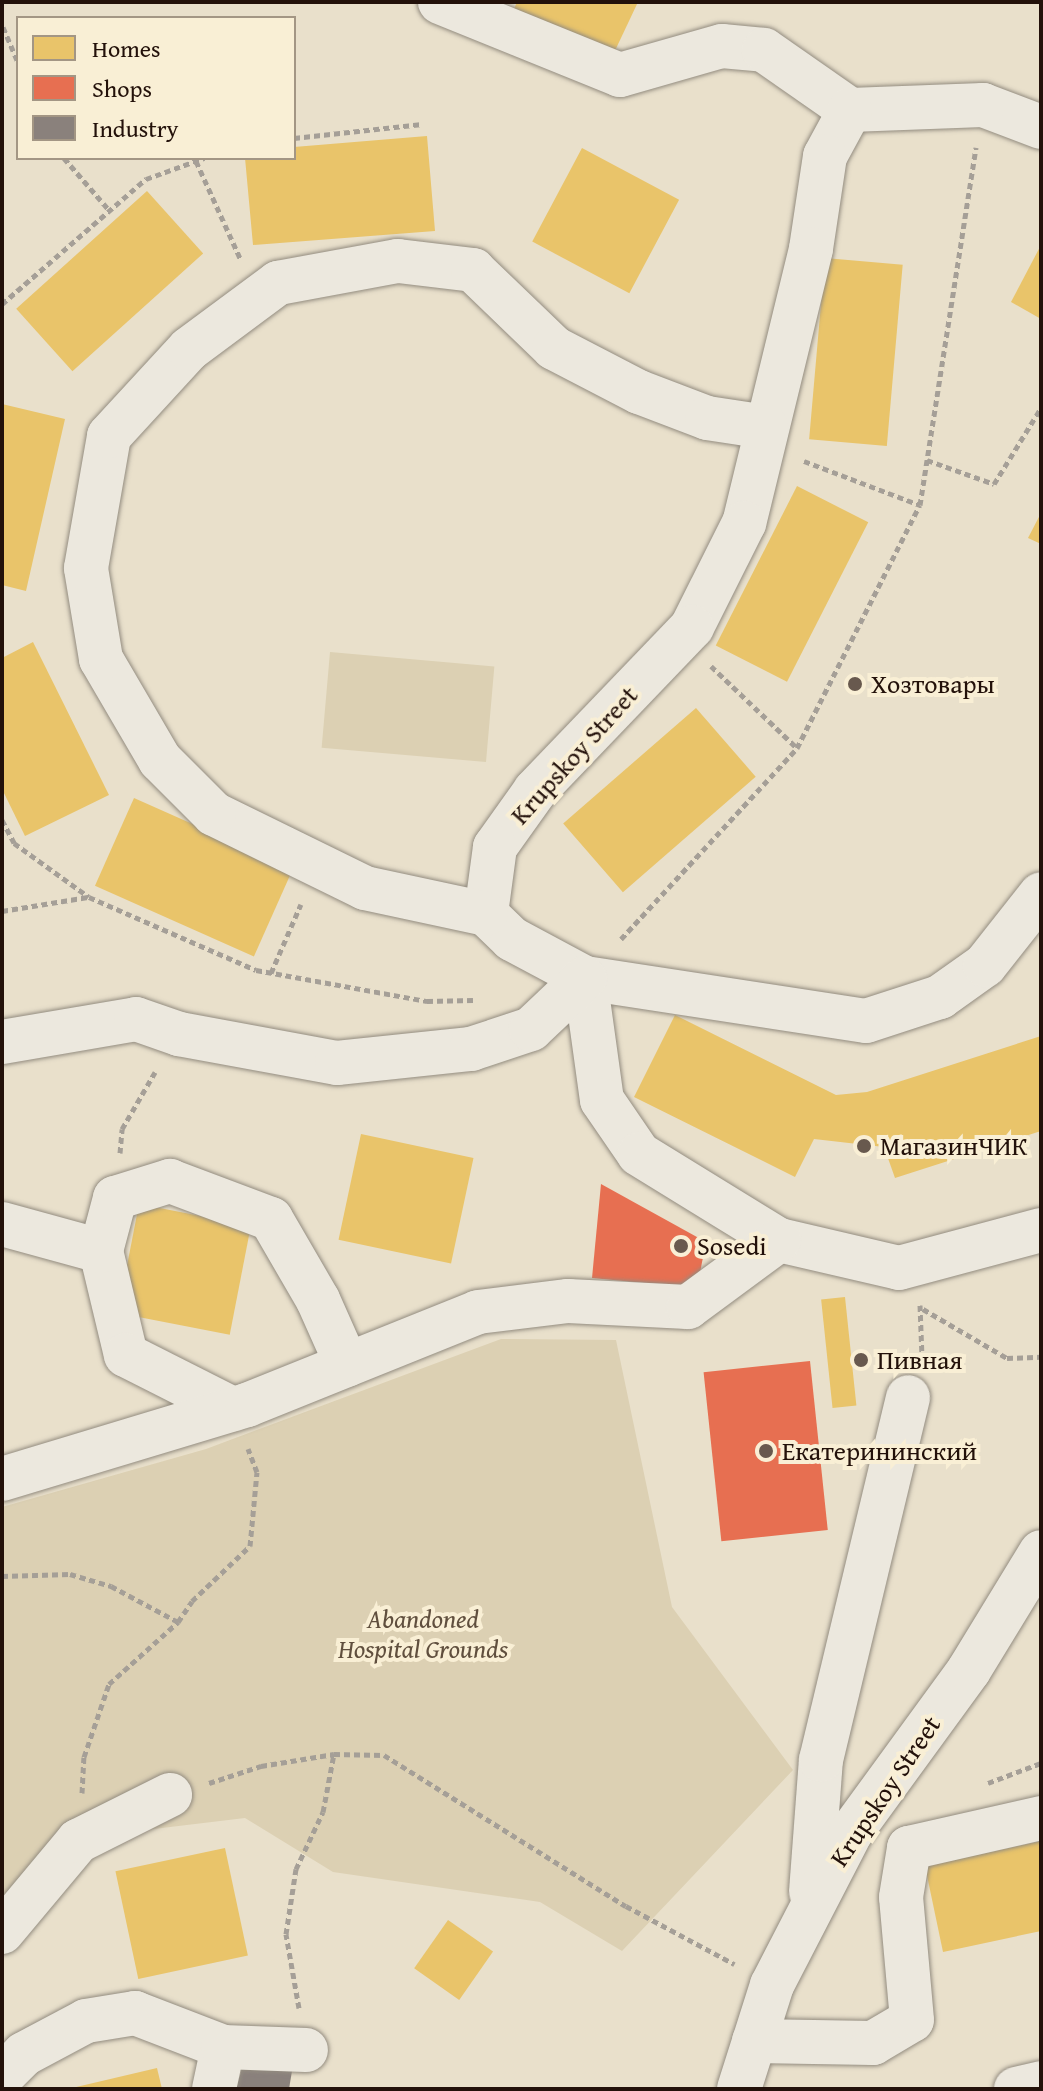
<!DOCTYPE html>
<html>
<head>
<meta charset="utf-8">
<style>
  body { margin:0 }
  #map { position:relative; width:1043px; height:2091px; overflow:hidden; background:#e9e0cb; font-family:"Gentium Book Plus",serif }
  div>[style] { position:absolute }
  .green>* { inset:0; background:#dcd0b3; transform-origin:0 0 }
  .homes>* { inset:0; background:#e9c46a; transform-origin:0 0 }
  .shops>* { inset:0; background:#e76f51; transform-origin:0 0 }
  .industry>* { inset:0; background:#8a817c }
  .path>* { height:5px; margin-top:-2.5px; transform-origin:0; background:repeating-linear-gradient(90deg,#a59f97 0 6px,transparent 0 10px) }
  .roads { filter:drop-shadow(0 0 2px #938c80) drop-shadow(0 0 2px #938c80) }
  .minor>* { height:44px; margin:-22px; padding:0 22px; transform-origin:22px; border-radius:22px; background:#ece8de }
  .dots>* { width:22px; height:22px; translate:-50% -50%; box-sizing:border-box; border:4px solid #f9efd5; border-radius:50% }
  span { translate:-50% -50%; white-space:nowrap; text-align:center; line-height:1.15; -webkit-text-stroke:8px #f9efd5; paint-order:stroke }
  .poi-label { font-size:26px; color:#23110a }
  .left { translate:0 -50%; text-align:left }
  .street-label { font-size:26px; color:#23110a }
  .park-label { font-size:26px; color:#604f3e; font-style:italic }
  .frame { position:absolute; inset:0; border:4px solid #23110a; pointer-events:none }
  .legend { position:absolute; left:16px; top:16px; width:280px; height:144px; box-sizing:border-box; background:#f9efd5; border:2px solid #a39684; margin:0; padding:10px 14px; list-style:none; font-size:24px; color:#23110a }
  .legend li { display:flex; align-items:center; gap:16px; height:40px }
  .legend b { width:40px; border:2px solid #a39684 }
</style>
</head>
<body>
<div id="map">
  <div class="green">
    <div style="left:330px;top:652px;width:165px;height:96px;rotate:5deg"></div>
    <div style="clip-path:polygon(501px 1339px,616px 1340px,672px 1607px,793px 1770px,622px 1951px,540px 1902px,333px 1872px,245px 1818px,112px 1834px,2px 1937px,2px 1507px,206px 1449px)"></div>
  </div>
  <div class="homes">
    <div style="clip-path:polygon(517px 2px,638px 2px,612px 57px,514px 9px)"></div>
    <div style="clip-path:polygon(427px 136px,435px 231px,253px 245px,245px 158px,294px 158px,294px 147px)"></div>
    <div style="left:582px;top:148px;width:110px;height:106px;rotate:28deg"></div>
    <div style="left:147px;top:191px;width:84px;height:176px;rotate:48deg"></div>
    <div style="clip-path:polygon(1041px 245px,1041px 319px,1011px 302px)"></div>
    <div style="left:825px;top:258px;width:78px;height:182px;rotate:5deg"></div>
    <div style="clip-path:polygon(2px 404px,65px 419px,26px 591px,2px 585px)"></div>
    <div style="left:797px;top:486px;width:80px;height:179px;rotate:27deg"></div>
    <div style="clip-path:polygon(1041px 513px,1041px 544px,1028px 538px)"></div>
    <div style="clip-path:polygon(33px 642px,109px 795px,25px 836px,2px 789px,2px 658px)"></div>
    <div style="left:696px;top:708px;width:91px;height:176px;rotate:49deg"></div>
    <div style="left:134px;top:798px;width:174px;height:96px;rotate:24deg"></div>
    <div style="clip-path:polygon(675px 1015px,836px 1095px,867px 1092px,1041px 1036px,1041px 1131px,895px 1178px,884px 1147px,814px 1139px,795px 1177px,634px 1097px)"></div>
    <div style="left:361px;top:1134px;width:115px;height:108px;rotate:12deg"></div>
    <div style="left:139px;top:1204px;width:114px;height:111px;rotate:11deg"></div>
    <div style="left:845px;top:1297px;width:109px;height:24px;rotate:84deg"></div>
    <div style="clip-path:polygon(1041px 1841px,1041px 1931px,943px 1952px,925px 1866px)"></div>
    <div style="left:225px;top:1848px;width:110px;height:112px;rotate:78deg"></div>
    <div style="left:448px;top:1920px;width:55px;height:59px;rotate:35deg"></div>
    <div style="clip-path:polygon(157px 2068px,162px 2089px,73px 2089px,72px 2088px)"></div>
  </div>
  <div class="shops">
    <div style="clip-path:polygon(601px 1184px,706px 1242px,697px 1288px,592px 1278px)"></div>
    <div style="left:810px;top:1361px;width:170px;height:107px;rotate:84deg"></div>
  </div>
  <div class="industry">
    <div style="clip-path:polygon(245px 2058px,292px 2071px,289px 2089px,236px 2089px)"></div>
  </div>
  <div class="path">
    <div style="left:3px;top:27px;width:38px;rotate:67deg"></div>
    <div style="left:294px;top:138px;width:129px;rotate:-6.2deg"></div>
    <div style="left:64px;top:158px;width:69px;rotate:49.1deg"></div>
    <div style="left:196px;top:161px;width:107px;rotate:65.6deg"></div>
    <div style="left:2px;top:304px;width:191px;rotate:-41deg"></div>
    <div style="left:146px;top:179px;width:62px;rotate:-19.9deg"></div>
    <div style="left:927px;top:460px;width:71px;rotate:19.7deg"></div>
    <div style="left:994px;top:484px;width:89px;rotate:-58.3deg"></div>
    <div style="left:804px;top:461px;width:124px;rotate:20.8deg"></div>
    <div style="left:711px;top:666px;width:119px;rotate:43.6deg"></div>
    <div style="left:2px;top:820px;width:26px;rotate:62deg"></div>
    <div style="left:14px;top:843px;width:92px;rotate:35.8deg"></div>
    <div style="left:89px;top:897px;width:182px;rotate:23.6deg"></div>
    <div style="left:256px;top:970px;width:174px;rotate:10.3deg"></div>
    <div style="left:427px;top:1001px;width:46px;rotate:-1.2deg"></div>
    <div style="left:2px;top:911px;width:87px;rotate:-9.2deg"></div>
    <div style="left:621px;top:939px;width:260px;rotate:-47.3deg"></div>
    <div style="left:797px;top:748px;width:272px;rotate:-63.2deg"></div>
    <div style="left:920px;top:505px;width:362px;rotate:-81.1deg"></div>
    <div style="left:271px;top:973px;width:75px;rotate:-66.5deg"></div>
    <div style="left:120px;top:1153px;width:24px;rotate:-85deg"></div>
    <div style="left:122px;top:1129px;width:66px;rotate:-59.9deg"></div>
    <div style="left:920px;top:1305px;width:53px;rotate:87.8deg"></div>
    <div style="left:923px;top:1309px;width:97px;rotate:30.3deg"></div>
    <div style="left:1007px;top:1358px;width:34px;rotate:-2deg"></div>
    <div style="left:2px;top:1576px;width:68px;rotate:-1.7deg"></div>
    <div style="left:70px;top:1574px;width:43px;rotate:16.3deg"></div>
    <div style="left:111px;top:1586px;width:76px;rotate:28.2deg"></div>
    <div style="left:209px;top:1783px;width:55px;rotate:-18.1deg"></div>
    <div style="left:261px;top:1766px;width:74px;rotate:-9.3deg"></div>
    <div style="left:334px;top:1754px;width:50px;rotate:1.1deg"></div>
    <div style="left:384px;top:1755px;width:285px;rotate:32deg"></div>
    <div style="left:626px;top:1906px;width:123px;rotate:28.2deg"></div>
    <div style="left:988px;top:1783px;width:57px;rotate:-20.7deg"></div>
    <div style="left:82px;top:1793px;width:36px;rotate:-87deg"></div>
    <div style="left:84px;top:1757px;width:77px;rotate:-71.1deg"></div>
    <div style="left:109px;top:1684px;width:93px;rotate:-41.9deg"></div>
    <div style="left:178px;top:1622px;width:25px;rotate:-56deg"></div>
    <div style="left:192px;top:1601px;width:80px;rotate:-43.5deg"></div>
    <div style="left:250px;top:1546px;width:74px;rotate:-84.6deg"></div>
    <div style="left:257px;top:1472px;width:25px;rotate:-111deg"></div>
    <div style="left:299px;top:2008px;width:75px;rotate:-100deg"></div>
    <div style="left:286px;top:1934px;width:66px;rotate:-81.3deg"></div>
    <div style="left:296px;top:1869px;width:63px;rotate:-64.7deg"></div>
    <div style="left:323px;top:1812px;width:59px;rotate:-79.3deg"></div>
  </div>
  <div class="roads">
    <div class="minor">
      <div style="left:440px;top:2px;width:194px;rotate:22.1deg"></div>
      <div style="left:620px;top:75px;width:106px;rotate:-15.9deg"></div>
      <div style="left:722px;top:46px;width:42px;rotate:5.4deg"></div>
      <div style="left:764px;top:50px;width:105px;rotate:34.9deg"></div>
      <div style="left:1041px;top:127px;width:62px;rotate:-159.2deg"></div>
      <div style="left:983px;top:105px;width:133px;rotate:177.8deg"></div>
      <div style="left:850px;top:110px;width:52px;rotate:118.5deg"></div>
      <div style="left:825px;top:156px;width:94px;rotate:98.6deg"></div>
      <div style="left:811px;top:249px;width:282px;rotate:103.7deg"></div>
      <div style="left:744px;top:523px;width:116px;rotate:116.6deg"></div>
      <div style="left:692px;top:627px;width:227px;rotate:133.8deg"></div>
      <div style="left:535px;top:791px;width:69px;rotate:125.5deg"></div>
      <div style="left:495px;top:847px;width:68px;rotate:97.7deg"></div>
      <div style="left:486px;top:914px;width:36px;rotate:44deg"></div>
      <div style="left:512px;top:939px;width:83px;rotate:28.1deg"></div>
      <div style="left:585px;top:978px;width:284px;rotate:8.7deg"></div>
      <div style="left:866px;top:1021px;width:78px;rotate:-18deg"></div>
      <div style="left:940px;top:997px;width:55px;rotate:-35.4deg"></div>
      <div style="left:985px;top:965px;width:90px;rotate:-51.7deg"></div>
      <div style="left:486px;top:914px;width:124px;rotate:-167.9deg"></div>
      <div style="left:365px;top:888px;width:168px;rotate:-153.9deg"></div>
      <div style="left:214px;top:814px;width:76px;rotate:-135deg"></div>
      <div style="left:160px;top:760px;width:117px;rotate:-120.3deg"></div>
      <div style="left:101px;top:659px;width:92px;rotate:-99.4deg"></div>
      <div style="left:86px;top:568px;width:134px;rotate:-80.1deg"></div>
      <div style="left:109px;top:436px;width:118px;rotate:-47.4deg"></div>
      <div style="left:189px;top:349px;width:111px;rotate:-36.6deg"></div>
      <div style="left:278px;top:283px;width:122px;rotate:-10.4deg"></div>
      <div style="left:398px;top:261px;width:76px;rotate:6.8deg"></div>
      <div style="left:473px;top:270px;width:112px;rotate:43.9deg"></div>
      <div style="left:554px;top:348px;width:96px;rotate:27.4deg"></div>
      <div style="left:639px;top:392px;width:73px;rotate:20.9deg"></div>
      <div style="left:707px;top:418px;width:60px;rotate:8.7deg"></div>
      <div style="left:585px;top:978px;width:123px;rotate:82.1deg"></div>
      <div style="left:602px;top:1100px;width:65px;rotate:55.6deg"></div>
      <div style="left:639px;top:1154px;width:164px;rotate:31.6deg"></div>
      <div style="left:779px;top:1240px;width:123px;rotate:13.1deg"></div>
      <div style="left:899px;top:1268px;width:147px;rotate:-15deg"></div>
      <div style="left:2px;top:1042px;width:136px;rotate:-9.7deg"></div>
      <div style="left:136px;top:1019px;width:46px;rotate:19.2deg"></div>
      <div style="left:179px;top:1034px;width:161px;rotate:10.4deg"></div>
      <div style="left:337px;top:1063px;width:135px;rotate:-6deg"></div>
      <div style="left:471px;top:1049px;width:63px;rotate:-18.4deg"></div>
      <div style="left:531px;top:1029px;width:74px;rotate:-43.4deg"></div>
      <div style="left:2px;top:1224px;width:103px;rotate:15.3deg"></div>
      <div style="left:101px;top:1251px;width:107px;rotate:76.5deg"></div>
      <div style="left:126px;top:1355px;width:120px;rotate:26.8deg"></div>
      <div style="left:101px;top:1251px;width:55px;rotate:-75.2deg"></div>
      <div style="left:115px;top:1198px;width:58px;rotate:-17.2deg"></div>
      <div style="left:170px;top:1181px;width:108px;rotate:20.6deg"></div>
      <div style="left:271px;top:1219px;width:94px;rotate:59.9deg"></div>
      <div style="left:318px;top:1300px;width:71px;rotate:66deg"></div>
      <div style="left:2px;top:1479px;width:256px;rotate:-16.8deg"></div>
      <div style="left:247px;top:1405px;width:249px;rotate:-21.9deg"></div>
      <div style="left:478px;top:1312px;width:91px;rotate:-7deg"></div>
      <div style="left:568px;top:1301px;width:120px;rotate:2.9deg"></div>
      <div style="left:688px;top:1307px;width:113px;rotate:-36.4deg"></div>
      <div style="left:811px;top:1892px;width:132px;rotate:-85.7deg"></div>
      <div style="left:821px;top:1760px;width:373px;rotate:-76.5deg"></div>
      <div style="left:2px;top:1932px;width:119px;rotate:-50.1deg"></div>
      <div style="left:78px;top:1841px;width:103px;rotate:-26.6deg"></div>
      <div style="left:754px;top:2041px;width:119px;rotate:1deg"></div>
      <div style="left:873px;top:2043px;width:45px;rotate:-30.5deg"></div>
      <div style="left:912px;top:2020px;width:123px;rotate:-95.1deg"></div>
      <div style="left:901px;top:1897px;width:50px;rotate:-80.7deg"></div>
      <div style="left:909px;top:1848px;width:135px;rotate:-12.8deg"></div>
      <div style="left:2px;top:2076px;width:31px;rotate:-45deg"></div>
      <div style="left:24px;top:2054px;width:70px;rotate:-28deg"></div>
      <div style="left:86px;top:2021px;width:50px;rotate:-9.3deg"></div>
      <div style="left:135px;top:2013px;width:94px;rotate:21.1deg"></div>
      <div style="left:214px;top:2089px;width:43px;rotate:-77.9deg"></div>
      <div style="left:223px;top:2047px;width:83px;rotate:2.1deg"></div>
      <div style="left:739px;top:2089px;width:109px;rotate:-72.4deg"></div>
      <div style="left:772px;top:1985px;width:172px;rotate:-62.7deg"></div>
      <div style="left:851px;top:1832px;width:200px;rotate:-53.9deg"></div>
      <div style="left:969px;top:1670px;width:138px;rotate:-58.6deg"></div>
      <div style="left:1016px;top:2089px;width:26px;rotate:-13deg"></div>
    </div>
  </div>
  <div class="dots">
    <div style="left:855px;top:684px;background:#68594e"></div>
    <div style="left:864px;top:1146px;background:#68594e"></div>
    <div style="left:681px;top:1246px;background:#68594e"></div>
    <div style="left:861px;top:1360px;background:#68594e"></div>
    <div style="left:766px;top:1451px;background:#68594e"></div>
  </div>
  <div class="poi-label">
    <span class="left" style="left:871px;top:684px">Хозтовары</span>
    <span class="left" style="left:880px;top:1146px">МагазинЧИК</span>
    <span class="left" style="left:697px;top:1246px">Sosedi</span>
    <span class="left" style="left:877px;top:1360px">Пивная</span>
    <span class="left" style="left:782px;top:1451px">Екатерининский</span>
  </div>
  <div class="street-label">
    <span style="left:574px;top:755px;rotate:-48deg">Krupskoy Street</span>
    <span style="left:885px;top:1791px;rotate:-56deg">Krupskoy Street</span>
  </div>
  <div class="park-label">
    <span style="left:423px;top:1634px">Abandoned<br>Hospital Grounds</span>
  </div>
  <div class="frame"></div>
  <ul class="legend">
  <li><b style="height:22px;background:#e9c46a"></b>Homes</li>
  <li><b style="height:22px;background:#e76f51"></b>Shops</li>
  <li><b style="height:22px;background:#8a817c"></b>Industry</li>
  </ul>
</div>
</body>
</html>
